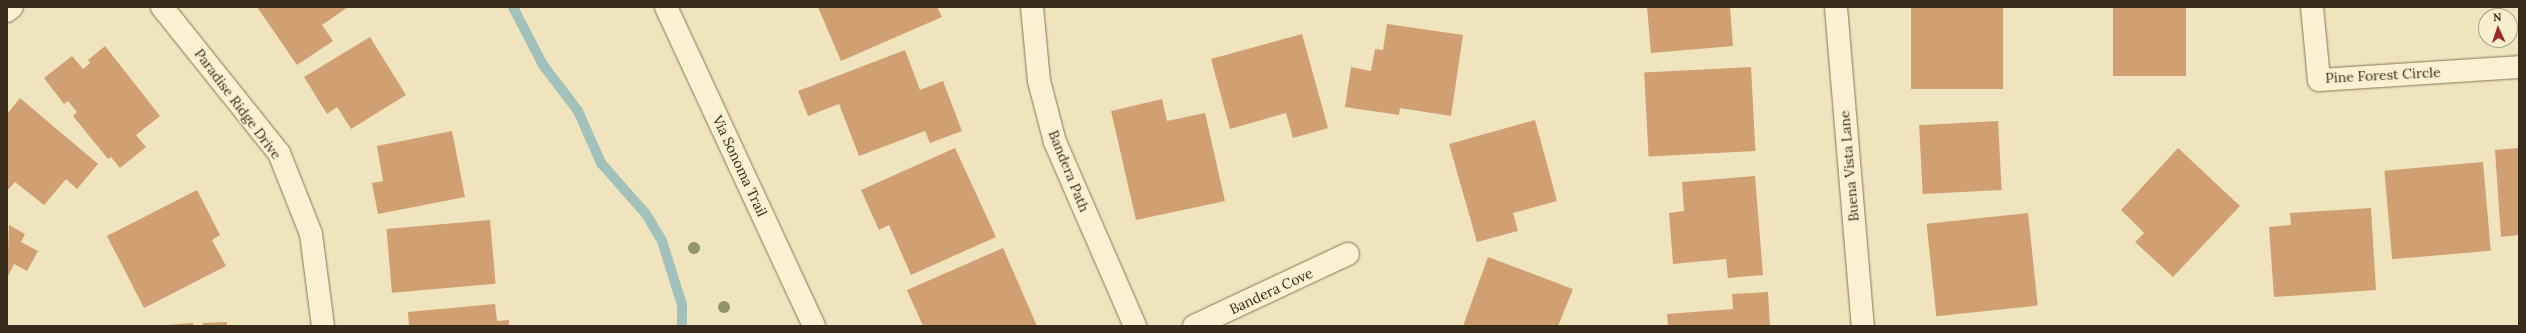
<!DOCTYPE html>
<html>
<head>
<meta charset="utf-8">
<style>
  body { margin:0 }
  #map { position:relative; width:2526px; height:333px; overflow:hidden; background:#f0e4be; font-family:Lora,serif }
  div>[style] { position:absolute }
  .stream>* { height:10px; margin:-5px; padding:0 5px; transform-origin:5px; border-radius:5px; background:#a2c1ba }
  .building>* { inset:0; background:#d0a072; transform-origin:0 0 }
  .roads { filter:drop-shadow(0 0 1px #897556) drop-shadow(0 0 1px #897556) }
  .street>* { height:22px; margin:-11px; padding:0 11px; transform-origin:11px; border-radius:11px; background:#faf1d2 }
  .secondary>* { height:22px; margin:-11px; padding:0 11px; transform-origin:11px; border-radius:11px; background:#faf1d2 }
  .trees>* { width:12px; height:12px; margin:-6px; border-radius:50%; background:#919568 }
  span { translate:-50% -50%; white-space:nowrap; text-align:center; line-height:1.15; -webkit-text-stroke:3px #f7eece; paint-order:stroke }
  .street-label { font-size:14px; color:#372b1c }
  .frame { position:absolute; inset:0; border:8px solid #372b1c; pointer-events:none }
  .north { position:absolute; left:2478px; top:8px; width:40px; height:40px; box-sizing:border-box; background:#f7eece; border:1px solid #aaa087; border-radius:50%; rotate:357deg; font-size:11px; font-weight:700; line-height:16px; text-align:center; color:#372b1c }
  .north::after { content:''; display:block; margin:auto; width:14px; height:18px; background:#9a2b24; clip-path:polygon(50% 0,100% 100%,50% 72%,0 100%) }
</style>
</head>
<body>
<div id="map">
  <div class="stream">
    <div style="left:513px;top:7px;width:65px;rotate:62.7deg"></div>
    <div style="left:543px;top:65px;width:58px;rotate:52.7deg"></div>
    <div style="left:578px;top:111px;width:57px;rotate:66.1deg"></div>
    <div style="left:601px;top:163px;width:68px;rotate:48.6deg"></div>
    <div style="left:646px;top:214px;width:31px;rotate:59deg"></div>
    <div style="left:662px;top:241px;width:67px;rotate:72.6deg"></div>
    <div style="left:682px;top:305px;width:21px;rotate:90deg"></div>
  </div>
  <div class="building">
    <div style="clip-path:polygon(257px 7px,348px 7px,322px 25px,333px 41px,297px 65px)"></div>
    <div style="clip-path:polygon(818px 7px,937px 7px,942px 17px,841px 61px)"></div>
    <div style="clip-path:polygon(1647px 7px,1730px 7px,1733px 46px,1651px 53px)"></div>
    <div style="left:1911px;top:7px;width:92px;height:82px"></div>
    <div style="left:2113px;top:7px;width:73px;height:69px"></div>
    <div style="clip-path:polygon(1387px 24px,1463px 35px,1451px 116px,1400px 108px,1399px 115px,1345px 107px,1351px 67px,1371px 71px,1375px 49px,1383px 50px)"></div>
    <div style="clip-path:polygon(1302px 34px,1328px 128px,1293px 138px,1286px 113px,1230px 129px,1211px 59px)"></div>
    <div style="clip-path:polygon(370px 37px,406px 95px,351px 129px,337px 107px,327px 114px,304px 77px)"></div>
    <div style="clip-path:polygon(105px 46px,160px 116px,136px 135px,146px 147px,120px 168px,111px 157px,108px 159px,73px 116px,77px 112px,68px 101px,64px 104px,44px 78px,72px 56px,83px 69px,90px 63px,88px 60px)"></div>
    <div style="clip-path:polygon(905px 50px,920px 90px,943px 81px,962px 131px,930px 143px,925px 131px,859px 156px,839px 104px,808px 116px,798px 91px)"></div>
    <div style="left:1751px;top:67px;width:84px;height:107px;rotate:87deg"></div>
    <div style="clip-path:polygon(20px 98px,98px 164px,77px 189px,66px 179px,44px 205px,15px 182px,7px 191px,7px 114px)"></div>
    <div style="clip-path:polygon(1162px 99px,1167px 121px,1205px 113px,1225px 201px,1136px 220px,1111px 111px)"></div>
    <div style="clip-path:polygon(1535px 120px,1557px 201px,1513px 213px,1518px 231px,1477px 242px,1449px 144px)"></div>
    <div style="left:1998px;top:121px;width:69px;height:79px;rotate:87deg"></div>
    <div style="clip-path:polygon(452px 131px,465px 197px,378px 214px,372px 183px,383px 181px,377px 146px)"></div>
    <div style="clip-path:polygon(955px 148px,996px 237px,911px 275px,889px 225px,879px 230px,861px 190px)"></div>
    <div style="clip-path:polygon(2178px 148px,2240px 206px,2173px 277px,2135px 242px,2144px 233px,2121px 210px)"></div>
    <div style="clip-path:polygon(2519px 148px,2519px 235px,2501px 237px,2495px 150px)"></div>
    <div style="left:2483px;top:162px;width:89px;height:99px;rotate:85deg"></div>
    <div style="clip-path:polygon(1755px 176px,1763px 275px,1728px 278px,1726px 259px,1673px 264px,1669px 213px,1684px 211px,1682px 182px)"></div>
    <div style="clip-path:polygon(197px 190px,220px 235px,212px 240px,226px 266px,144px 308px,107px 236px)"></div>
    <div style="clip-path:polygon(2371px 208px,2376px 290px,2274px 297px,2269px 227px,2291px 225px,2290px 213px)"></div>
    <div style="left:2028px;top:213px;width:93px;height:102px;rotate:84deg"></div>
    <div style="left:490px;top:220px;width:64px;height:104px;rotate:85deg"></div>
    <div style="clip-path:polygon(9px 225px,25px 234px,21px 242px,38px 251px,27px 271px,14px 264px,7px 278px)"></div>
    <div style="clip-path:polygon(1003px 248px,1037px 326px,923px 326px,907px 290px)"></div>
    <div style="clip-path:polygon(1488px 257px,1573px 289px,1558px 326px,1463px 326px)"></div>
    <div style="clip-path:polygon(1768px 292px,1770px 326px,1668px 326px,1667px 314px,1733px 309px,1732px 294px)"></div>
    <div style="clip-path:polygon(495px 304px,497px 321px,509px 320px,509px 326px,409px 326px,408px 312px)"></div>
    <div style="clip-path:polygon(227px 322px,227px 326px,203px 326px,203px 323px)"></div>
    <div style="clip-path:polygon(193px 323px,193px 326px,167px 326px,167px 325px)"></div>
  </div>
  <div class="roads">
    <div class="street">
      <div style="left:162px;top:7px;width:187px;rotate:51.3deg"></div>
      <div style="left:279px;top:153px;width:87px;rotate:68.4deg"></div>
      <div style="left:311px;top:234px;width:93px;rotate:82.6deg"></div>
      <div style="left:1032px;top:7px;width:74px;rotate:84.6deg"></div>
      <div style="left:1039px;top:81px;width:63px;rotate:75.3deg"></div>
      <div style="left:1055px;top:142px;width:201px;rotate:66.5deg"></div>
      <div style="left:1836px;top:7px;width:320px;rotate:85.2deg"></div>
      <div style="left:2312px;top:7px;width:73px;rotate:84.5deg"></div>
      <div style="left:2319px;top:80px;width:200px;rotate:-3.7deg"></div>
      <div style="left:7px;top:11px;width:6px;rotate:-39deg"></div>
      <div style="left:1194px;top:326px;width:170px;rotate:-25.1deg"></div>
    </div>
    <div class="secondary">
      <div style="left:666px;top:7px;width:352px;rotate:65.1deg"></div>
    </div>
  </div>
  <div class="trees">
    <div style="left:694px;top:248px"></div>
    <div style="left:724px;top:307px"></div>
  </div>
  <div class="street-label">
    <span style="left:2383px;top:75px;rotate:-3deg">Pine Forest Circle</span>
    <span style="left:238px;top:104px;rotate:53deg">Paradise Ridge Drive</span>
    <span style="left:740px;top:166px;rotate:65deg">Via Sonoma Trail</span>
    <span style="left:1849px;top:166px;rotate:-95deg">Buena Vista Lane</span>
    <span style="left:1069px;top:171px;rotate:68deg">Bandera Path</span>
    <span style="left:1271px;top:291px;rotate:-25deg">Bandera Cove</span>
  </div>
  <div class="frame"></div>
  <div class="north">N</div>
</div>
</body>
</html>
